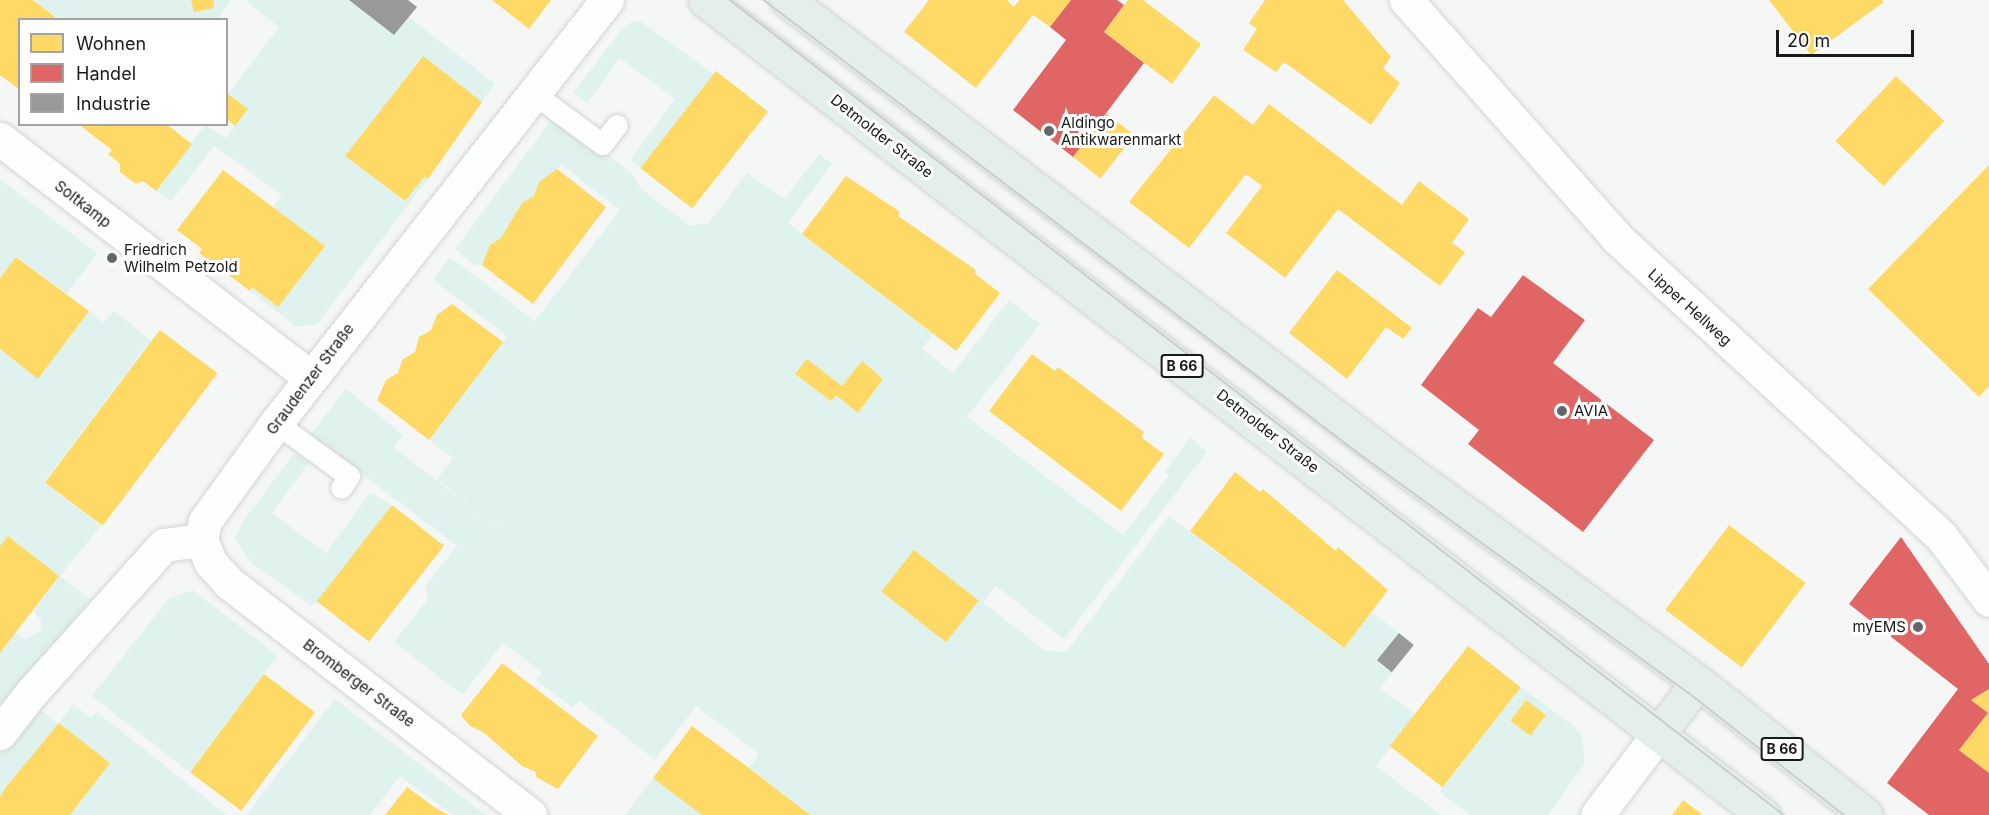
<!DOCTYPE html>
<html>
<head>
<meta charset="utf-8">
<style>
  body { margin:0 }
  #map { position:relative; width:1989px; height:815px; overflow:hidden; background:#f4f7f6; font-family:Inter,sans-serif }
  div>[style] { position:absolute }
  .green>* { inset:0; background:#e0f2ed }
  .homes>* { inset:0; background:#ffd966; transform-origin:0 0 }
  .shops>* { inset:0; background:#e06666 }
  .industry>* { inset:0; background:#999; transform-origin:0 0 }
  .roads { filter:drop-shadow(0 0 2px #d2d4d3) drop-shadow(0 0 2px #d2d4d3) }
  .service>* { height:21px; margin:-10.5px; padding:0 10.5px; transform-origin:10.5px; border-radius:10.5px; background:#fdfefe }
  .minor>* { height:33px; margin:-16.5px; padding:0 16.5px; transform-origin:16.5px; border-radius:16.5px; background:#fdfefe }
  .primary>* { height:33px; margin:-16.5px; padding:0 16.5px; transform-origin:16.5px; border-radius:16.5px; background:#e4eeed }
  .tram>* { height:1.5px; margin:-0.75px; padding:0 0.75px; transform-origin:0.75px; border-radius:0.75px; background:#cbcccc }
  .dots>* { width:16px; height:16px; translate:-50% -50%; box-sizing:border-box; border:3px solid #fff; border-radius:50% }
  span { translate:-50% -50%; white-space:nowrap; text-align:center; line-height:1.15; -webkit-text-stroke:6px #fff; paint-order:stroke }
  .shield-label span { padding:2px 4px; background:#fff; border:2px solid; border-radius:4px; -webkit-text-stroke-width:0 }
  .shield-label { font-size:14px; color:#181a19; font-weight:700 }
  .poi-label { font-size:15px; color:#181a19 }
  .left { translate:0 -50%; text-align:left }
  .right { translate:-100% -50%; text-align:right }
  .street-label { font-size:15px; color:#181a19 }
  .legend { position:absolute; left:18px; top:18px; width:210px; height:108px; box-sizing:border-box; background:#fff; border:2px solid #a3a3a3; margin:0; padding:8px 10px; list-style:none; font-size:18px; color:#181a19 }
  .legend li { display:flex; align-items:center; gap:12px; height:30px }
  .legend b { width:30px; border:2px solid #a3a3a3 }
  .scale { position:absolute; left:1776px; top:30px; width:138px; height:27px; box-sizing:border-box; border:3px solid #181a19; border-top:0; padding-left:8px; font-size:18px; line-height:21px; white-space:nowrap; color:#181a19; -webkit-text-stroke:4px #fff; paint-order:stroke }
</style>
</head>
<body>
<div id="map">
  <div class="green">
    <div style="clip-path:polygon(33px 0,231px 0,216px 20px,59px 19px)"></div>
    <div style="clip-path:polygon(245px 0,349px 0,394px 35px,409px 17px,495px 84px,482px 102px,422px 56px,346px 156px,404px 201px,425px 176px,428px 179px,317px 324px,297px 327px,250px 291px,252px 287px,278px 307px,273px 207px,282px 195px,214px 146px,171px 202px,156px 191px,205px 125px,226px 138px,248px 109px,228px 94px,279px 27px)"></div>
    <div style="clip-path:polygon(640px 21px,714px 74px,642px 169px,630px 160px,675px 99px,620px 58px,587px 103px,573px 93px,621px 30px,629px 23px)"></div>
    <div style="clip-path:polygon(555px 115px,633px 174px,641px 189px,689px 225px,708px 224px,747px 173px,784px 199px,819px 154px,832px 164px,788px 223px,933px 334px,922px 349px,953px 373px,1009px 300px,1040px 324px,967px 417px,1123px 535px,1169px 476px,1165px 472px,1190px 437px,1207px 452px,1064px 639px,996px 586px,983px 603px,1046px 651px,1066px 652px,1169px 516px,1343px 648px,1372px 612px,1399px 633px,1378px 661px,1392px 673px,1380px 688px,1416px 715px,1376px 766px,1441px 815px,810px 815px,749px 768px,759px 754px,696px 706px,655px 760px,579px 700px,573px 708px,536px 680px,542px 672px,503px 643px,462px 695px,394px 642px,428px 599px,425px 586px,457px 546px,310px 435px,346px 389px,403px 435px,394px 448px,505px 532px,437px 479px,453px 458px,429px 440px,507px 336px,433px 280px,450px 257px,535px 321px,620px 210px,561px 164px,534px 196px,522px 203px,501px 238px,490px 245px,482px 265px,475px 265px,455px 249px)"></div>
    <div style="clip-path:polygon(0 179px,97px 253px,67px 294px,17px 257px,0 278px)"></div>
    <div style="clip-path:polygon(114px 310px,151px 341px,44px 482px,101px 526px,60px 576px,90px 599px,0 715px,0 653px,16px 633px,26px 639px,41px 630px,41px 620px,33px 611px,59px 576px,8px 536px,0 546px,0 350px,38px 378px,89px 311px,104px 323px)"></div>
    <div style="clip-path:polygon(295px 452px,308px 464px,272px 513px,326px 553px,370px 493px,392px 505px,318px 602px,310px 605px,250px 562px,235px 538px,242px 523px)"></div>
    <div style="clip-path:polygon(193px 590px,278px 656px,189px 772px,92px 696px,169px 598px)"></div>
    <div style="clip-path:polygon(1521px 687px,1574px 726px,1582px 736px,1585px 763px,1548px 815px,1470px 815px,1440px 792px)"></div>
    <div style="clip-path:polygon(335px 699px,486px 815px,453px 815px,400px 776px,370px 815px,246px 815px)"></div>
    <div style="clip-path:polygon(73px 704px,91px 718px,97px 712px,227px 815px,0 815px,0 753px,36px 706px,58px 724px)"></div>
    <div style="clip-path:polygon(653px 778px,702px 814px,702px 815px,625px 815px)"></div>
  </div>
  <div class="homes">
    <div style="clip-path:polygon(0 0,33px 0,59px 20px,20px 20px,20px 90px,0 75px)"></div>
    <div style="clip-path:polygon(191px 0,213px 0,214px 8px,194px 12px)"></div>
    <div style="clip-path:polygon(492px 0,551px 0,529px 29px)"></div>
    <div style="clip-path:polygon(929px 0,1007px 0,1014px 7px,1019px 0,1071px 0,1050px 27px,1033px 15px,976px 88px,904px 32px)"></div>
    <div style="clip-path:polygon(1128px 0,1143px 0,1201px 44px,1172px 84px,1104px 32px)"></div>
    <div style="clip-path:polygon(1265px 0,1343px 0,1391px 57px,1383px 68px,1400px 83px,1371px 125px,1284px 62px,1276px 72px,1243px 50px,1257px 29px,1249px 23px)"></div>
    <div style="clip-path:polygon(1769px 0,1882px 0,1884px 2px,1811px 55px)"></div>
    <div style="clip-path:polygon(423px 56px,482px 102px,428px 179px,425px 176px,405px 201px,345px 156px)"></div>
    <div style="left:716px;top:71px;width:66px;height:123px;rotate:38deg"></div>
    <div style="left:1896px;top:76px;width:66px;height:89px;rotate:43deg"></div>
    <div style="clip-path:polygon(228px 94px,248px 109px,235px 126px,226px 119px)"></div>
    <div style="clip-path:polygon(1214px 95px,1253px 125px,1269px 104px,1402px 205px,1419px 181px,1469px 219px,1452px 243px,1465px 252px,1440px 286px,1338px 209px,1285px 278px,1226px 233px,1262px 186px,1246px 174px,1189px 248px,1129px 202px)"></div>
    <div style="left:1106px;top:113px;width:36px;height:55px;rotate:38deg"></div>
    <div style="clip-path:polygon(78px 124px,166px 124px,192px 144px,156px 191px,143px 181px,136px 184px,120px 172px,120px 164px,108px 154px,112px 150px)"></div>
    <div style="clip-path:polygon(1989px 165px,1989px 386px,1979px 397px,1868px 289px)"></div>
    <div style="clip-path:polygon(557px 169px,606px 207px,533px 304px,482px 265px,490px 245px,501px 238px,522px 203px,534px 196px,539px 182px)"></div>
    <div style="clip-path:polygon(223px 170px,325px 246px,278px 307px,252px 287px,250px 291px,199px 253px,202px 249px,177px 230px)"></div>
    <div style="clip-path:polygon(846px 176px,900px 212px,898px 216px,976px 270px,974px 273px,1000px 293px,956px 351px,802px 234px)"></div>
    <div style="clip-path:polygon(16px 257px,89px 311px,38px 379px,0 349px,0 278px)"></div>
    <div style="clip-path:polygon(1337px 270px,1412px 328px,1403px 339px,1386px 327px,1347px 379px,1289px 333px)"></div>
    <div style="clip-path:polygon(452px 304px,503px 342px,429px 440px,377px 400px,386px 380px,398px 373px,402px 360px,415px 352px,419px 337px,431px 330px,437px 315px)"></div>
    <div style="left:160px;top:330px;width:72px;height:191px;rotate:37deg"></div>
    <div style="clip-path:polygon(1032px 354px,1055px 371px,1058px 367px,1144px 432px,1141px 437px,1164px 454px,1121px 511px,989px 411px)"></div>
    <div style="clip-path:polygon(807px 359px,842px 386px,862px 361px,883px 379px,858px 413px,836px 395px,831px 401px,795px 374px)"></div>
    <div style="clip-path:polygon(1235px 472px,1260px 492px,1263px 489px,1336px 551px,1338px 547px,1388px 590px,1344px 648px,1190px 531px)"></div>
    <div style="left:392px;top:505px;width:66px;height:122px;rotate:38deg"></div>
    <div style="left:1729px;top:525px;width:96px;height:106px;rotate:37deg"></div>
    <div style="clip-path:polygon(8px 536px,59px 576px,0 653px,0 546px)"></div>
    <div style="left:914px;top:550px;width:82px;height:53px;rotate:38deg"></div>
    <div style="left:1468px;top:646px;width:67px;height:127px;rotate:38deg"></div>
    <div style="clip-path:polygon(502px 663px,598px 736px,558px 789px,536px 777px,536px 772px,522px 766px,483px 732px,470px 726px,461px 715px)"></div>
    <div style="left:264px;top:674px;width:64px;height:123px;rotate:37deg"></div>
    <div style="clip-path:polygon(1989px 689px,1989px 773px,1959px 750px,1988px 713px,1971px 700px)"></div>
    <div style="left:1526px;top:700px;width:25px;height:26px;rotate:37deg"></div>
    <div style="clip-path:polygon(59px 723px,110px 763px,70px 815px,0 815px,0 797px,6px 787px)"></div>
    <div style="clip-path:polygon(692px 726px,749px 768px,810px 815px,702px 815px,653px 778px)"></div>
    <div style="clip-path:polygon(407px 787px,437px 809px,449px 815px,385px 815px)"></div>
    <div style="clip-path:polygon(1683px 800px,1703px 815px,1672px 815px)"></div>
  </div>
  <div class="shops">
    <div style="clip-path:polygon(1071px 0,1117px 0,1124px 5px,1104px 32px,1144px 63px,1073px 157px,1013px 110px,1066px 40px,1050px 27px)"></div>
    <div style="clip-path:polygon(1523px 275px,1585px 320px,1553px 363px,1654px 440px,1583px 532px,1468px 444px,1479px 430px,1421px 385px,1478px 308px,1491px 317px)"></div>
    <div style="clip-path:polygon(1901px 537px,1989px 664px,1989px 689px,1971px 700px,1988px 713px,1959px 750px,1989px 773px,1989px 815px,1929px 815px,1887px 783px,1958px 689px,1849px 604px)"></div>
  </div>
  <div class="industry">
    <div style="clip-path:polygon(349px 0,408px 0,417px 7px,394px 35px)"></div>
    <div style="left:1399px;top:633px;width:19px;height:35px;rotate:39deg"></div>
  </div>
  <div class="roads">
    <div class="service">
      <div style="left:533px;top:93px;width:86px;rotate:36.5deg"></div>
      <div style="left:602px;top:144px;width:24px;rotate:-52deg"></div>
      <div style="left:276px;top:423px;width:90px;rotate:36deg"></div>
      <div style="left:349px;top:476px;width:14px;rotate:124deg"></div>
    </div>
    <div class="minor">
      <div style="left:1406px;top:0;width:318px;rotate:48.4deg"></div>
      <div style="left:1617px;top:238px;width:440px;rotate:42.6deg"></div>
      <div style="left:1941px;top:536px;width:80px;rotate:53.1deg"></div>
      <div style="left:0;top:139px;width:391px;rotate:37.5deg"></div>
      <div style="left:201px;top:540px;width:25px;rotate:67deg"></div>
      <div style="left:211px;top:563px;width:27px;rotate:48deg"></div>
      <div style="left:229px;top:583px;width:380px;rotate:37.6deg"></div>
      <div style="left:0;top:733px;width:51px;rotate:-52.2deg"></div>
      <div style="left:31px;top:693px;width:199px;rotate:-48.1deg"></div>
      <div style="left:164px;top:545px;width:37px;rotate:-8deg"></div>
      <div style="left:201px;top:540px;width:19px;rotate:-78deg"></div>
      <div style="left:205px;top:521px;width:121px;rotate:-54.1deg"></div>
      <div style="left:276px;top:423px;width:537px;rotate:-51.96deg"></div>
      <div style="left:1597px;top:815px;width:103px;rotate:-52.9deg"></div>
    </div>
    <div class="primary">
      <div style="left:705px;top:0;width:1336px;rotate:37.61deg"></div>
      <div style="left:787px;top:0;width:777px;rotate:37.21deg"></div>
      <div style="left:1406px;top:470px;width:361px;rotate:36deg"></div>
      <div style="left:1698px;top:682px;width:214px;rotate:38.4deg"></div>
      <div style="left:1659px;top:733px;width:64px;rotate:-52.6deg"></div>
    </div>
  </div>
  <div class="tram">
    <div style="left:730px;top:0;width:1332px;rotate:37.71deg"></div>
    <div style="left:764px;top:0;width:751px;rotate:37.31deg"></div>
    <div style="left:1361px;top:455px;width:405px;rotate:36deg"></div>
    <div style="left:1689px;top:693px;width:197px;rotate:38.2deg"></div>
  </div>
  <div class="dots">
    <div style="left:1049px;top:131px;background:#656766"></div>
    <div style="left:112px;top:258px;background:#656766"></div>
    <div style="left:1562px;top:411px;background:#656766"></div>
    <div style="left:1918px;top:627px;background:#656766"></div>
  </div>
  <div class="shield-label">
    <span style="left:1182px;top:366px">B 66</span>
    <span style="left:1782px;top:749px">B 66</span>
  </div>
  <div class="poi-label">
    <span class="left" style="left:1061px;top:131px">Aldingo<br>Antikwarenmarkt</span>
    <span class="left" style="left:124px;top:258px">Friedrich<br>Wilhelm Petzold</span>
    <span class="left" style="left:1574px;top:411px">AVIA</span>
    <span class="right" style="left:1906px;top:627px">myEMS</span>
  </div>
  <div class="street-label">
    <span style="left:882px;top:136px;rotate:38deg">Detmolder Straße</span>
    <span style="left:83px;top:204px;rotate:38deg">Soltkamp</span>
    <span style="left:1690px;top:307px;rotate:42deg">Lipper Hellweg</span>
    <span style="left:310px;top:379px;rotate:-53deg">Graudenzer Straße</span>
    <span style="left:1268px;top:431px;rotate:38deg">Detmolder Straße</span>
    <span style="left:359px;top:683px;rotate:37deg">Bromberger Straße</span>
  </div>
  <ul class="legend">
  <li><b style="height:16px;background:#ffd966"></b>Wohnen</li>
  <li><b style="height:16px;background:#e06666"></b>Handel</li>
  <li><b style="height:16px;background:#999"></b>Industrie</li>
  </ul>
  <div class="scale">20 m</div>
</div>
</body>
</html>
